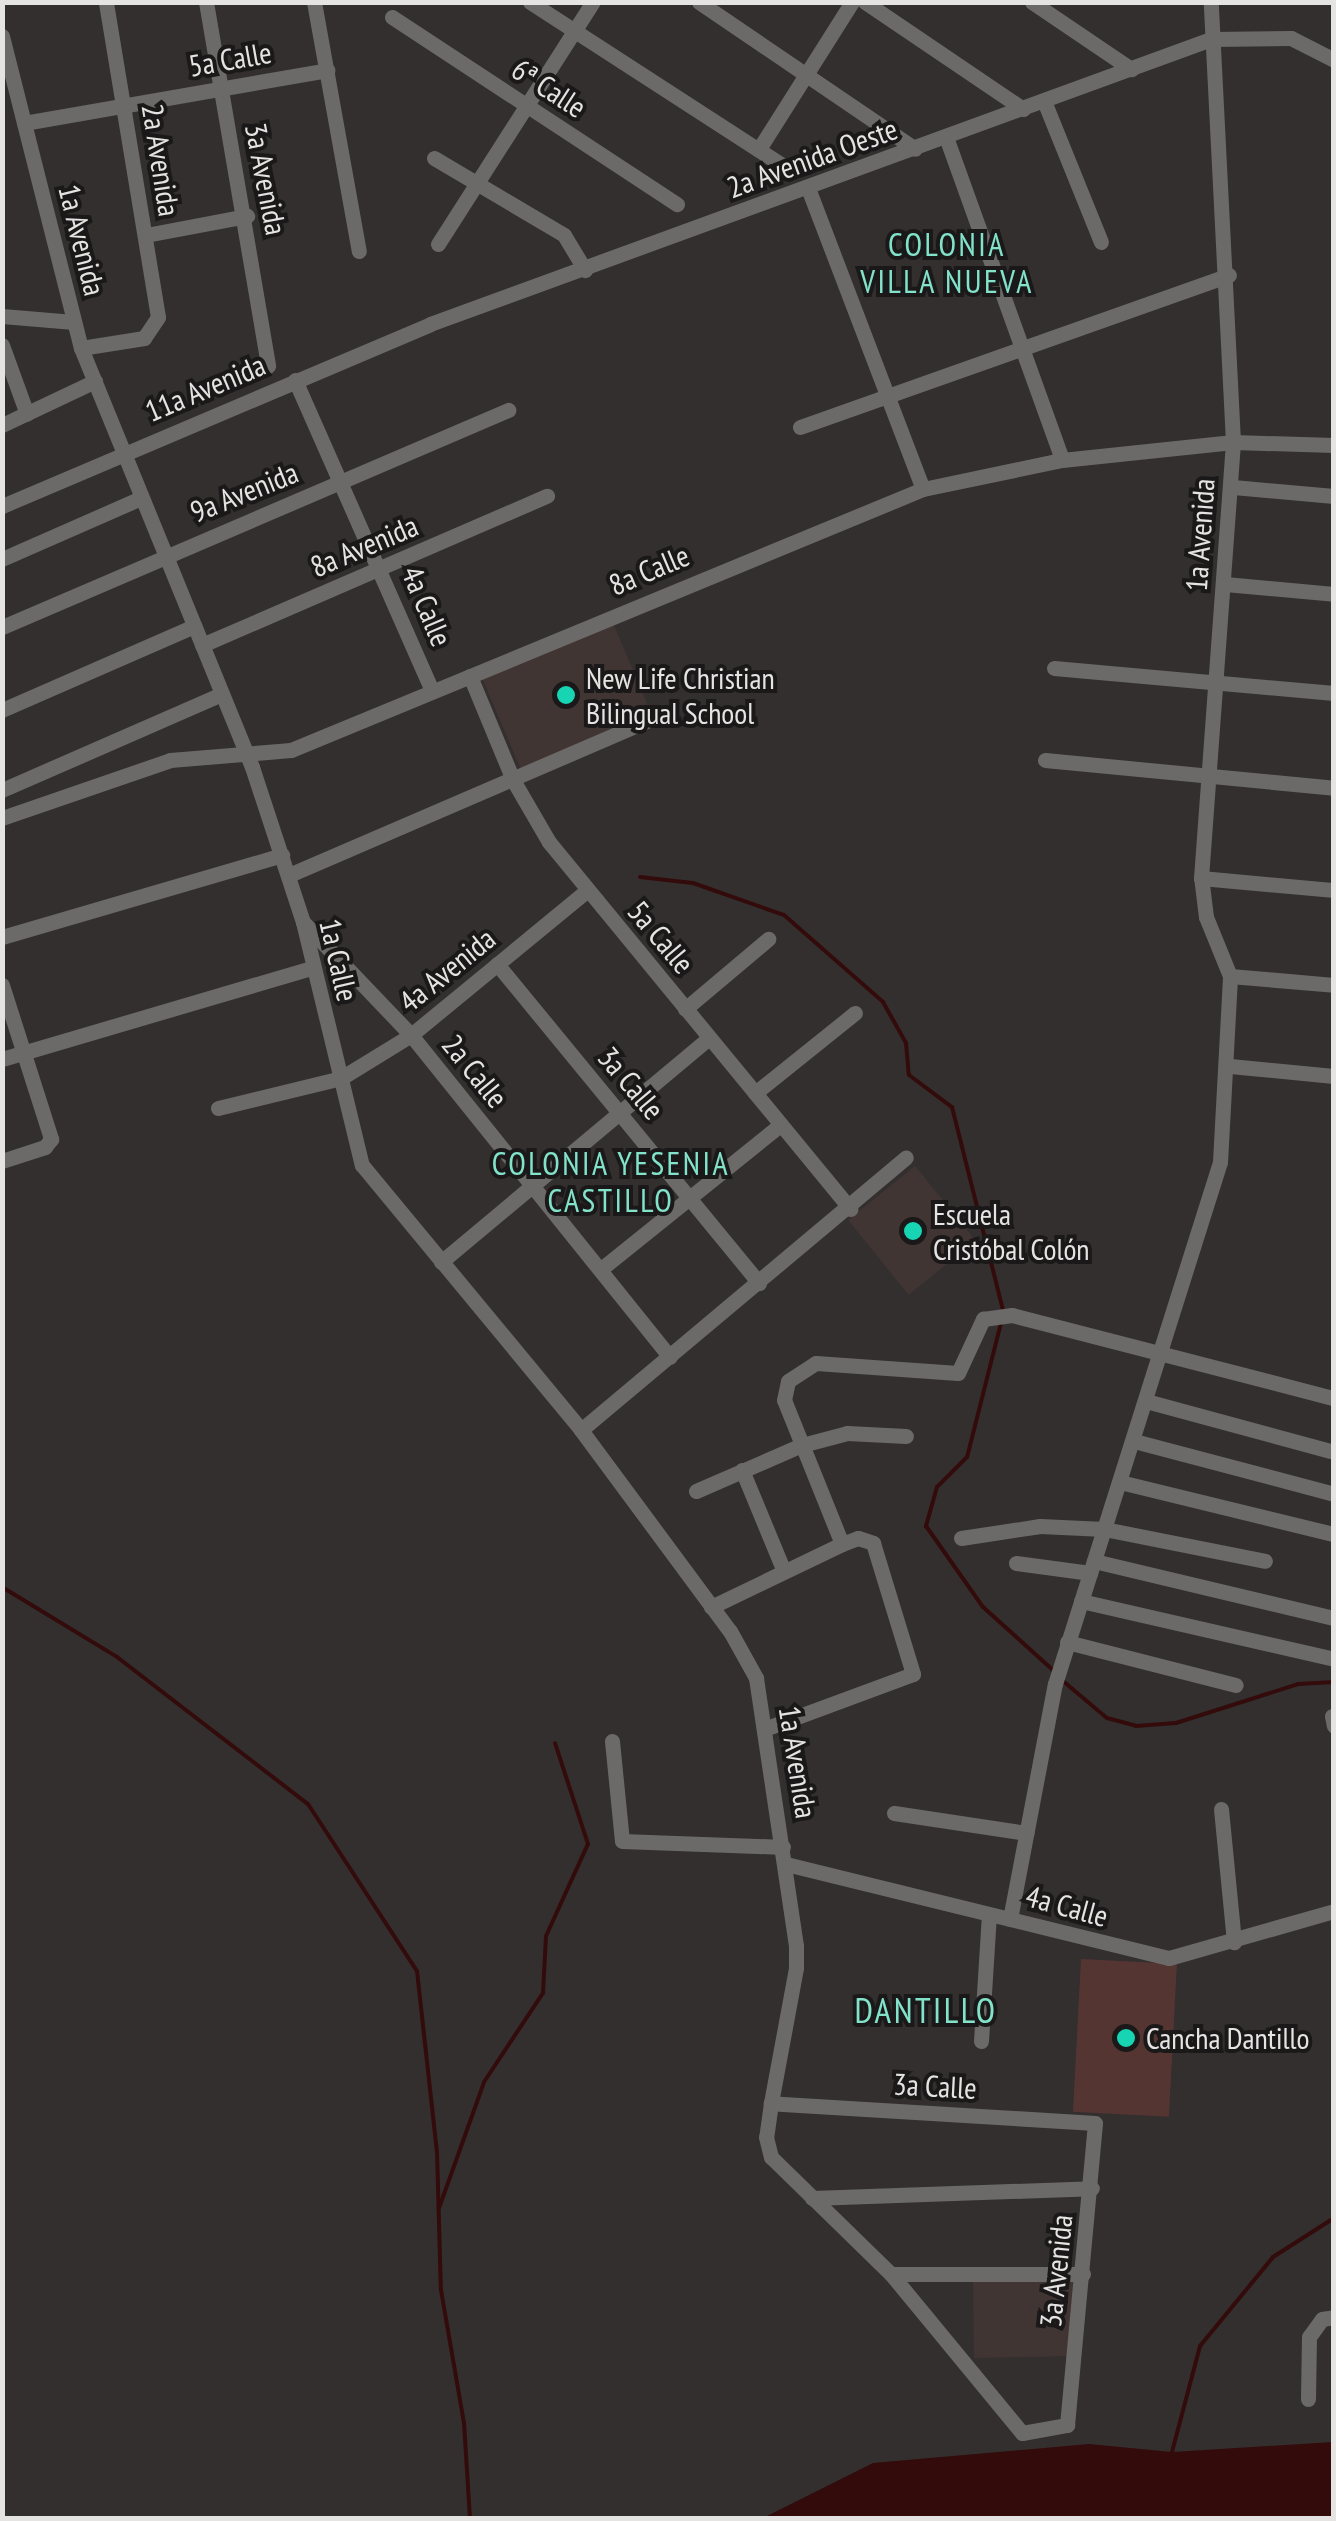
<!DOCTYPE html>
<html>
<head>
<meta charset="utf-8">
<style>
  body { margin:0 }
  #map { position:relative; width:1336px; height:2521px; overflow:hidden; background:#332f2f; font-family:"PT Sans Narrow",sans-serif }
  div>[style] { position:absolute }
  .built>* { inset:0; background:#413534; transform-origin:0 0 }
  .green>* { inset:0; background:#553532; transform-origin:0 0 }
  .water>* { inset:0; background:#330b0b }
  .stream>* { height:4px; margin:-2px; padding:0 2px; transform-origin:2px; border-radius:2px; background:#330b0b }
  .minor>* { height:15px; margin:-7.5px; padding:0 7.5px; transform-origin:7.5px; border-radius:7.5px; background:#6c6a69 }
  .dots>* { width:28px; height:28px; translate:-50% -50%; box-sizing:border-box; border:5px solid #1a1818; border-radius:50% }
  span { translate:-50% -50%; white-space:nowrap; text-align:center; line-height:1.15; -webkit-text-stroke:8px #1a1818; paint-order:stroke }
  .street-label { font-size:30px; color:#e6e3e3 }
  .poi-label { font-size:30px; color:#e6e3e3 }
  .left { translate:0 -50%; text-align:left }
  .neighbourhood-label { font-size:32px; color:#82e3ca; letter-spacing:2.5px }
  .quarter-label { font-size:35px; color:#82e3ca; letter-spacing:2.5px }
  .frame { position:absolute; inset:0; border:5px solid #e6e3e3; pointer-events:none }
</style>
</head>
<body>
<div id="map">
  <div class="built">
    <div style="left:613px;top:623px;width:99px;height:142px;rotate:67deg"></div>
    <div style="left:915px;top:1166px;width:96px;height:86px;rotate:51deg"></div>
    <div style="clip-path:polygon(1066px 2274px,1075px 2284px,1070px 2356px,974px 2358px,973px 2276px)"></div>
  </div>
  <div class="green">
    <div style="left:1081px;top:1959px;width:96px;height:153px;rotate:3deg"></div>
  </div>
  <div class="water">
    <div style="clip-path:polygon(1333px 2442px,1333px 2518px,763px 2518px,873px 2463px,1089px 2444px,1172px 2452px)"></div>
  </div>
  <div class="stream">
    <div style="left:640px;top:877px;width:53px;rotate:6.5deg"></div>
    <div style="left:693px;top:883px;width:96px;rotate:19.4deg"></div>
    <div style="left:784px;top:915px;width:132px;rotate:41.3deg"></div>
    <div style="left:883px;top:1002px;width:47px;rotate:60.7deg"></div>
    <div style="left:906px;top:1043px;width:32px;rotate:85deg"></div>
    <div style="left:909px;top:1075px;width:54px;rotate:36.7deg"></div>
    <div style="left:952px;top:1107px;width:209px;rotate:75.9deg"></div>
    <div style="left:1002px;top:1319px;width:142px;rotate:104.2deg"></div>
    <div style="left:967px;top:1457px;width:42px;rotate:135deg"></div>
    <div style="left:937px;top:1487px;width:41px;rotate:105.8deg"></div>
    <div style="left:926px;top:1526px;width:99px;rotate:54.9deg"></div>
    <div style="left:983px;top:1607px;width:94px;rotate:42deg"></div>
    <div style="left:2px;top:1587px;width:135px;rotate:31.3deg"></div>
    <div style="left:117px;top:1657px;width:241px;rotate:37.6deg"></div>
    <div style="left:308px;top:1804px;width:199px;rotate:56.9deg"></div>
    <div style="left:417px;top:1971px;width:181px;rotate:83.7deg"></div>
    <div style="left:437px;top:2151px;width:139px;rotate:88.4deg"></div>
    <div style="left:441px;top:2290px;width:135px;rotate:80.2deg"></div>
    <div style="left:464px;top:2423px;width:95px;rotate:86.4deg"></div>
    <div style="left:1063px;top:1681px;width:57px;rotate:40.1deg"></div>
    <div style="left:1107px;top:1718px;width:30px;rotate:15deg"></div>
    <div style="left:1136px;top:1726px;width:40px;rotate:-4.3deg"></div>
    <div style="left:1176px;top:1723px;width:128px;rotate:-17.7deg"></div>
    <div style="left:1298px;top:1684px;width:36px;rotate:-3deg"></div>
    <div style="left:439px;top:2208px;width:134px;rotate:-70.3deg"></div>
    <div style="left:484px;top:2082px;width:107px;rotate:-56.5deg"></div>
    <div style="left:543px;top:1993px;width:57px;rotate:-87deg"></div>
    <div style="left:546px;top:1936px;width:101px;rotate:-65.5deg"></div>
    <div style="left:588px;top:1844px;width:106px;rotate:-108.1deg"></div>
    <div style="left:1172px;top:2452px;width:110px;rotate:-75.2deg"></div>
    <div style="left:1200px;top:2346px;width:115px;rotate:-50.6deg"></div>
    <div style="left:1273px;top:2257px;width:72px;rotate:-32.6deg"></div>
  </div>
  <div class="minor">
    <div style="left:206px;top:2px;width:369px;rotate:80.3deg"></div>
    <div style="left:314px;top:2px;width:253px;rotate:79.8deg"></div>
    <div style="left:530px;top:2px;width:298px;rotate:32.9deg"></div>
    <div style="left:699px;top:2px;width:261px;rotate:34.2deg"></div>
    <div style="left:865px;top:2px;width:191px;rotate:34.1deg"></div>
    <div style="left:1032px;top:2px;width:120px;rotate:34.1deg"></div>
    <div style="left:392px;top:17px;width:341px;rotate:33.3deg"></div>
    <div style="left:2px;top:36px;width:322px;rotate:75.8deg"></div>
    <div style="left:81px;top:348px;width:453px;rotate:67.8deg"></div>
    <div style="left:252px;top:767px;width:163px;rotate:71.8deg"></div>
    <div style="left:303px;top:922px;width:250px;rotate:76.4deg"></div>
    <div style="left:362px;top:1165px;width:344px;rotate:50.4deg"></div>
    <div style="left:581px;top:1430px;width:250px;rotate:53.5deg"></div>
    <div style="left:730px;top:1631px;width:54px;rotate:61deg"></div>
    <div style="left:756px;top:1678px;width:271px;rotate:81.5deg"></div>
    <div style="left:796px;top:1946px;width:22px;rotate:90deg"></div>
    <div style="left:796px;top:1968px;width:137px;rotate:100.5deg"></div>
    <div style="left:771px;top:2103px;width:34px;rotate:98deg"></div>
    <div style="left:766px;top:2137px;width:21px;rotate:76deg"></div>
    <div style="left:771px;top:2157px;width:168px;rotate:44.3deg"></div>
    <div style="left:891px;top:2274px;width:206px;rotate:50.5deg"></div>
    <div style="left:1022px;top:2433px;width:46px;rotate:-10.1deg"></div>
    <div style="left:1067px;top:2425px;width:303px;rotate:-84.7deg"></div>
    <div style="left:1095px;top:2123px;width:325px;rotate:-176.5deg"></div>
    <div style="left:1044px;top:101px;width:152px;rotate:68deg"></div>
    <div style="left:24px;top:123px;width:308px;rotate:-9.9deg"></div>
    <div style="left:946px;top:137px;width:343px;rotate:70.2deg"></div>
    <div style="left:759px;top:149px;width:174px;rotate:-57.7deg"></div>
    <div style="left:434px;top:158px;width:151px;rotate:30.6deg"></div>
    <div style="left:564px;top:235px;width:41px;rotate:59deg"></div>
    <div style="left:808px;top:188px;width:322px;rotate:69.1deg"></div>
    <div style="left:146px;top:235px;width:103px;rotate:-10.7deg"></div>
    <div style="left:438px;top:244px;width:287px;rotate:-57.4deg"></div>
    <div style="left:2px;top:316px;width:72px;rotate:4.8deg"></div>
    <div style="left:2px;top:345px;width:73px;rotate:70.1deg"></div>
    <div style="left:81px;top:348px;width:64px;rotate:-9deg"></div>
    <div style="left:144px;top:338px;width:25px;rotate:-56deg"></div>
    <div style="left:158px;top:317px;width:319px;rotate:-99.4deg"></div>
    <div style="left:295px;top:380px;width:339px;rotate:66.2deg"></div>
    <div style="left:2px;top:425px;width:103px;rotate:-25.3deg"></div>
    <div style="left:800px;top:427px;width:455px;rotate:-19.5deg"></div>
    <div style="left:1233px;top:487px;width:101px;rotate:5.1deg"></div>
    <div style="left:2px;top:506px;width:465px;rotate:-23deg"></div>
    <div style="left:430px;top:324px;width:831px;rotate:-20.05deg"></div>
    <div style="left:1211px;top:39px;width:80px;rotate:-0.7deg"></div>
    <div style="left:1291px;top:38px;width:48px;rotate:27.1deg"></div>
    <div style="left:2px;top:559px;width:152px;rotate:-23.7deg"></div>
    <div style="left:1225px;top:584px;width:109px;rotate:5.2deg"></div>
    <div style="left:2px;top:627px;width:551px;rotate:-23.21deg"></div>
    <div style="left:202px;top:645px;width:376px;rotate:-23.4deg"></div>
    <div style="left:1054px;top:668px;width:281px;rotate:5.1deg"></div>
    <div style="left:470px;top:676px;width:113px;rotate:67.5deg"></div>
    <div style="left:513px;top:780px;width:72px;rotate:59.9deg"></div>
    <div style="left:549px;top:842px;width:475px;rotate:50.6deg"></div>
    <div style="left:2px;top:710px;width:210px;rotate:-23.6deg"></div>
    <div style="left:1045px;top:760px;width:290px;rotate:5.5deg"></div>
    <div style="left:2px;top:790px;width:240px;rotate:-23.6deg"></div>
    <div style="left:2px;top:818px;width:178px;rotate:-19deg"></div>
    <div style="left:170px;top:760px;width:121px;rotate:-4.7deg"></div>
    <div style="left:291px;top:750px;width:684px;rotate:-22.44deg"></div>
    <div style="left:923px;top:489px;width:142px;rotate:-11.8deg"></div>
    <div style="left:1062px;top:460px;width:172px;rotate:-6deg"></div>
    <div style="left:1233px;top:442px;width:101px;rotate:1.7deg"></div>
    <div style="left:289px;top:875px;width:389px;rotate:-23.3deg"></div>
    <div style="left:1201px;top:878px;width:134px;rotate:5.2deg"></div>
    <div style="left:303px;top:922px;width:156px;rotate:46.3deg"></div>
    <div style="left:411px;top:1035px;width:413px;rotate:51.2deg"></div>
    <div style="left:2px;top:937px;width:292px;rotate:-16.3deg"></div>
    <div style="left:497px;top:964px;width:413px;rotate:50.6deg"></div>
    <div style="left:1230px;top:976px;width:104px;rotate:4.9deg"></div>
    <div style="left:2px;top:985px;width:162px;rotate:72.3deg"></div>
    <div style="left:51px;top:1139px;width:10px;rotate:127deg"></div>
    <div style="left:45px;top:1147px;width:45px;rotate:162deg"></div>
    <div style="left:685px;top:1009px;width:109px;rotate:-40.1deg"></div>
    <div style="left:2px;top:1059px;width:322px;rotate:-16.4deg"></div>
    <div style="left:1230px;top:1066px;width:104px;rotate:5.5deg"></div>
    <div style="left:755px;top:1093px;width:128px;rotate:-38.7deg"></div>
    <div style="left:218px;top:1108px;width:127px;rotate:-13.7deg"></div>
    <div style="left:341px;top:1078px;width:82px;rotate:-31.6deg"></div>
    <div style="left:411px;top:1035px;width:227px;rotate:-39.4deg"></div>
    <div style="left:441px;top:1262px;width:348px;rotate:-39.9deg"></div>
    <div style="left:601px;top:1269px;width:230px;rotate:-38.8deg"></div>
    <div style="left:1146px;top:1401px;width:191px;rotate:15.2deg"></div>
    <div style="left:581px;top:1430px;width:424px;rotate:-40deg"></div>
    <div style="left:1134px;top:1441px;width:207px;rotate:14.8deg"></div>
    <div style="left:742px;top:1470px;width:107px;rotate:67.5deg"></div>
    <div style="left:1120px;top:1482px;width:220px;rotate:13.7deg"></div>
    <div style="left:696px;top:1491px;width:116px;rotate:-23.5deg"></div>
    <div style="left:802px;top:1445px;width:47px;rotate:-14.9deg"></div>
    <div style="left:847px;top:1433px;width:59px;rotate:2.9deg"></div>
    <div style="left:961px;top:1538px;width:80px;rotate:-8.6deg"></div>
    <div style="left:1040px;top:1526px;width:64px;rotate:2.7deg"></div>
    <div style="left:1104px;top:1529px;width:164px;rotate:11.2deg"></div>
    <div style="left:842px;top:1544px;width:155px;rotate:-111.9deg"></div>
    <div style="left:784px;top:1400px;width:19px;rotate:-78deg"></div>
    <div style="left:788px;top:1381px;width:33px;rotate:-33deg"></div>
    <div style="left:816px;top:1363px;width:142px;rotate:4deg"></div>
    <div style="left:958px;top:1373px;width:60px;rotate:-65.2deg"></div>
    <div style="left:983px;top:1319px;width:29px;rotate:-8deg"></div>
    <div style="left:1012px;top:1315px;width:333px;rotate:14.5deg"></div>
    <div style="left:1094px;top:1561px;width:247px;rotate:13.4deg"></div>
    <div style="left:1016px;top:1563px;width:75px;rotate:7.7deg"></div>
    <div style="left:1081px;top:1601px;width:260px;rotate:12.9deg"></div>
    <div style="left:711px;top:1607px;width:145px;rotate:-25.7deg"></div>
    <div style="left:842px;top:1544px;width:17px;rotate:-21deg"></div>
    <div style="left:858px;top:1538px;width:16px;rotate:18deg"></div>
    <div style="left:873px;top:1543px;width:137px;rotate:73deg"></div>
    <div style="left:913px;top:1674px;width:156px;rotate:159.7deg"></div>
    <div style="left:1067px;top:1642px;width:174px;rotate:14.3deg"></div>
    <div style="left:1332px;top:1716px;width:10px;rotate:79deg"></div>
    <div style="left:612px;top:1741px;width:100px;rotate:84.3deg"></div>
    <div style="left:622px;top:1841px;width:161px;rotate:2.1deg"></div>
    <div style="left:1221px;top:1809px;width:134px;rotate:84.4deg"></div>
    <div style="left:894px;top:1813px;width:134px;rotate:8.6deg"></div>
    <div style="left:786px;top:1864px;width:394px;rotate:13.8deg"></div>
    <div style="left:1169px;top:1958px;width:172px;rotate:-15.9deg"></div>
    <div style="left:1010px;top:1919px;width:239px;rotate:-79.2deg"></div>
    <div style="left:1055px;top:1684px;width:547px;rotate:-72.46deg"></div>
    <div style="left:1220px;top:1162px;width:186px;rotate:-86.9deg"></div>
    <div style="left:1230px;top:976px;width:64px;rotate:-112.1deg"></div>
    <div style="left:1206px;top:917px;width:39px;rotate:-97deg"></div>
    <div style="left:1201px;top:878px;width:437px;rotate:-85.8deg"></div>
    <div style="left:1233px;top:442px;width:441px;rotate:-92.9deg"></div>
    <div style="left:981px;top:2041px;width:127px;rotate:-86.4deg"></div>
    <div style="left:812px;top:2198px;width:280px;rotate:-2deg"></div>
    <div style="left:891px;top:2274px;width:192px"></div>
    <div style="left:1308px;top:2399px;width:62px;rotate:-89.1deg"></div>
    <div style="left:1309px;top:2337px;width:22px;rotate:-54deg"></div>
    <div style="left:1322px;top:2319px;width:12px;rotate:-9deg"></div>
  </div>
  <div class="dots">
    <div style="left:566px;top:695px;background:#17d5b2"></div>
    <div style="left:913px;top:1231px;background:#17d5b2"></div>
    <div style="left:1126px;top:2038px;background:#17d5b2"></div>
  </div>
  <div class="street-label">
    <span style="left:230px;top:59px;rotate:-10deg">5a Calle</span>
    <span style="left:549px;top:88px;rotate:33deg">6ª Calle</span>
    <span style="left:812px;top:158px;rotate:-20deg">2a Avenida Oeste</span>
    <span style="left:161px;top:160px;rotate:81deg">2a Avenida</span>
    <span style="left:266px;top:179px;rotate:79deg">3a Avenida</span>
    <span style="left:82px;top:240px;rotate:76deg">1a Avenida</span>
    <span style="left:205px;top:388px;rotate:-23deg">11a Avenida</span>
    <span style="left:244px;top:492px;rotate:-22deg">9a Avenida</span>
    <span style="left:1200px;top:535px;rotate:-86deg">1a Avenida</span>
    <span style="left:364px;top:546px;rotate:-23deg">8a Avenida</span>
    <span style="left:649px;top:570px;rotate:-23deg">8a Calle</span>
    <span style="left:427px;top:606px;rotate:67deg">4a Calle</span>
    <span style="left:661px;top:937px;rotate:50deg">5a Calle</span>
    <span style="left:339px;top:960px;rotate:77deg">1a Calle</span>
    <span style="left:447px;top:970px;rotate:-39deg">4a Avenida</span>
    <span style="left:475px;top:1071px;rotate:51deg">2a Calle</span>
    <span style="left:631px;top:1083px;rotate:50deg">3a Calle</span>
    <span style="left:798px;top:1762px;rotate:81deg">1a Avenida</span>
    <span style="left:1067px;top:1906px;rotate:15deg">4a Calle</span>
    <span style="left:935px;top:2086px;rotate:3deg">3a Calle</span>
    <span style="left:1056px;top:2271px;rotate:-84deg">3a Avenida</span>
  </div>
  <div class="poi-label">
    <span class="left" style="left:586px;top:695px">New Life Christian<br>Bilingual School</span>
    <span class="left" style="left:933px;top:1231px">Escuela<br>Cristóbal Colón</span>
    <span class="left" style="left:1146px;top:2038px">Cancha Dantillo</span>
  </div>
  <div class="neighbourhood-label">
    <span style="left:947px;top:263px">COLONIA<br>VILLA NUEVA</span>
    <span style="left:611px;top:1182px">COLONIA YESENIA<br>CASTILLO</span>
  </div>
  <div class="quarter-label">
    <span style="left:926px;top:2010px">DANTILLO</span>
  </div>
  <div class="frame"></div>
</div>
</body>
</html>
